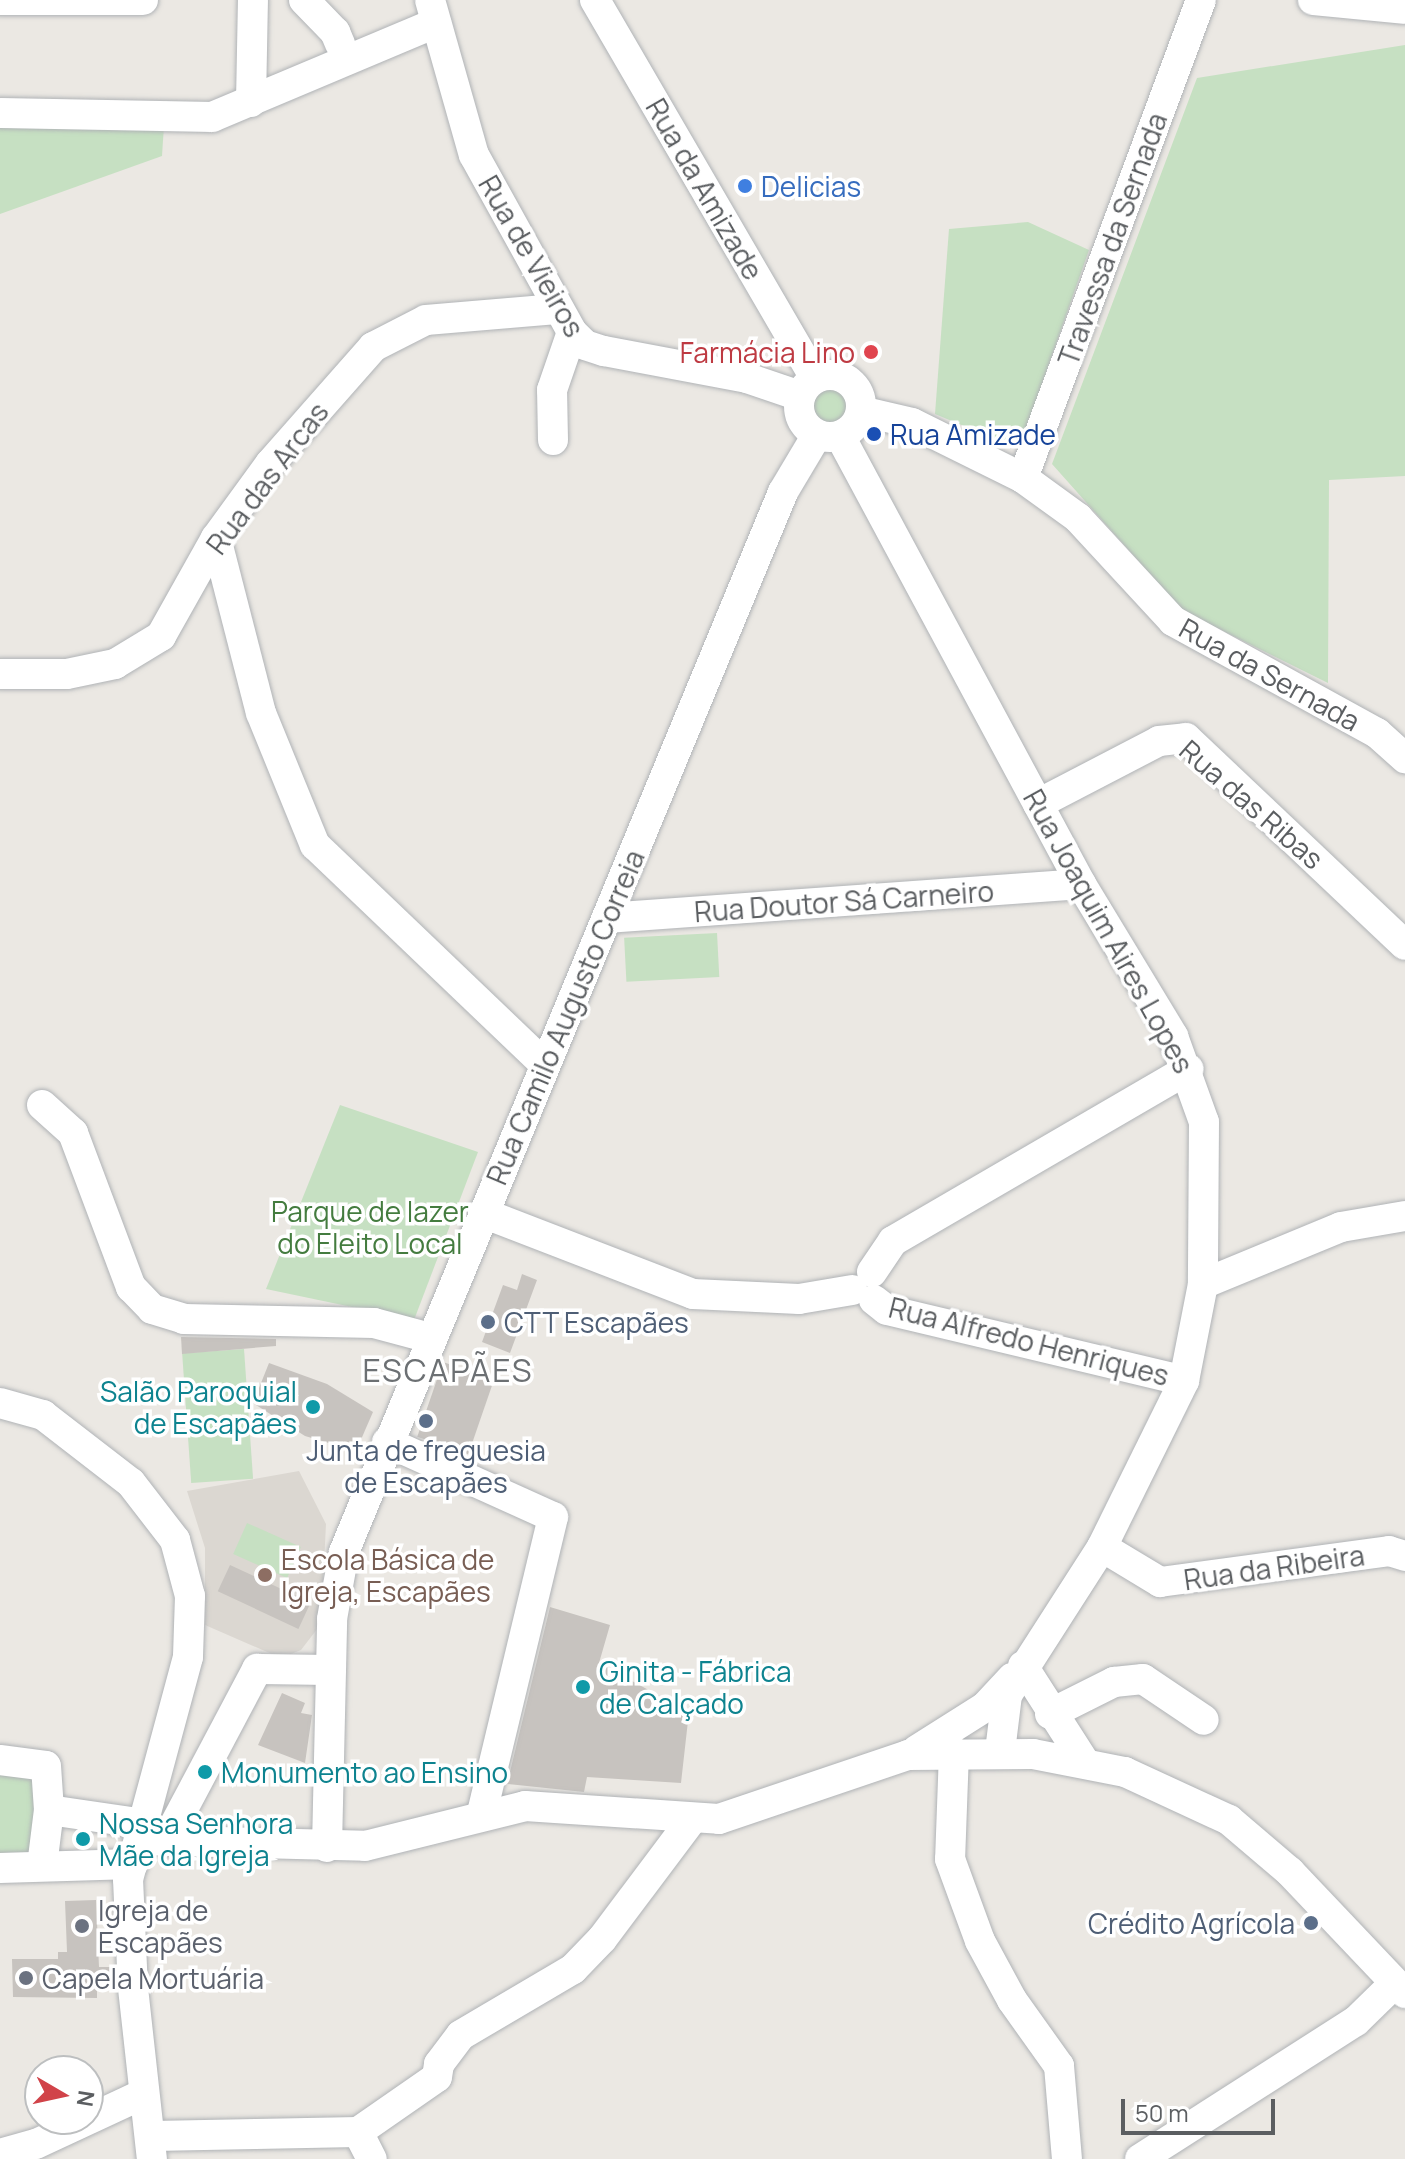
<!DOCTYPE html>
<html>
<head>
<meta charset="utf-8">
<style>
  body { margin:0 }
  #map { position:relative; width:1405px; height:2159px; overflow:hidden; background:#ebe8e3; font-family:Manrope,sans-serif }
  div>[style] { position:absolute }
  .education>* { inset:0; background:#dbd7d1 }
  .green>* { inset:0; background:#c6e0c2; transform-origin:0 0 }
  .round { border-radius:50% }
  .building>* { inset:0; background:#c7c3bf; transform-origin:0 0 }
  .roads { filter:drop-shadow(0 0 2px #b0b3b6) drop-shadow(0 0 2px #b0b3b6) }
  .minor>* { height:30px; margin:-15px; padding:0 15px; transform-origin:15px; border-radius:15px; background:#fff }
  .minor>.ring { margin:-15px; padding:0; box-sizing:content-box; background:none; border:30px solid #fff; border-radius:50% }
  .dots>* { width:22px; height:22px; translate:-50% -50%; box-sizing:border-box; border:4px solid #fff; border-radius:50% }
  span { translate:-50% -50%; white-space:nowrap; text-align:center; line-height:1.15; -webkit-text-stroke:7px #fff; paint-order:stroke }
  .shop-label { font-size:28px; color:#366cbe }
  .left { translate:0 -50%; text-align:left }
  .street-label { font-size:28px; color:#5b5e61 }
  .health-label { font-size:28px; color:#be3a42 }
  .right { translate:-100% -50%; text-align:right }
  .transit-label { font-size:28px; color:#164399 }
  .park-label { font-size:28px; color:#447c3f }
  .service-label { font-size:28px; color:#4e5e75 }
  .culture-label { font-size:28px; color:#0d838f }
  .education-label { font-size:28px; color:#785e54 }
  .worship-label { font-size:28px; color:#5b616d }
  .quarter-label { font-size:32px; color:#6c7073; letter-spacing:2px }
  .north { position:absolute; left:24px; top:2055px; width:80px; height:80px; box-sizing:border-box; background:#fff; border:2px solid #bdbfc0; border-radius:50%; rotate:99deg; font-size:22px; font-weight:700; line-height:32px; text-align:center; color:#5b5e61 }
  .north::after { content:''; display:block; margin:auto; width:28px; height:36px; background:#d14349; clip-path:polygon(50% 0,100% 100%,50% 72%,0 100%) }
  .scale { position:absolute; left:1121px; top:2099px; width:154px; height:36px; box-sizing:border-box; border:4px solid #5b5e61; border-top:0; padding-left:10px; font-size:24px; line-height:28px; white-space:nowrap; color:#5b5e61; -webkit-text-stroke:6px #fff; paint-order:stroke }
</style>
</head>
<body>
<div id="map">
  <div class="education">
    <div style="clip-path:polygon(299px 1471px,326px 1524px,321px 1624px,301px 1650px,281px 1658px,205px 1625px,205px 1548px,187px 1491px)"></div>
  </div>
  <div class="green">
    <div style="clip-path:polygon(1405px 45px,1405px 476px,1329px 480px,1328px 683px,1183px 611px,1052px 464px,1197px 78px)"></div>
    <div style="clip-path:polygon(0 120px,164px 125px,162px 156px,0 214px)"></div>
    <div style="clip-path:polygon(1028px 222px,1089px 250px,1019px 449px,935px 414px,949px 229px)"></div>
    <div class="round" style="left:812px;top:387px;width:38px;height:38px"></div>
    <div style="left:717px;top:933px;width:44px;height:93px;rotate:87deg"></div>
    <div style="clip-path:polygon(340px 1105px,478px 1152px,414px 1320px,266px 1289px)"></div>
    <div style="left:244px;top:1349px;width:130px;height:62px;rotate:86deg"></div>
    <div style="left:247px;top:1523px;width:59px;height:34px;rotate:24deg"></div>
    <div style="clip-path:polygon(0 1768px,45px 1780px,36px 1852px,0 1853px)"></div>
  </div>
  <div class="building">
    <div style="clip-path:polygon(522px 1274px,537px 1280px,510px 1353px,482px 1342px,503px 1285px,517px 1290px)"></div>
    <div style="clip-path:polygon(181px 1337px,276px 1339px,276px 1346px,182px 1354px)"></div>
    <div style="left:443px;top:1362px;width:54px;height:79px;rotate:19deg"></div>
    <div style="clip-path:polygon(269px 1363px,327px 1384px,373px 1412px,356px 1451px,305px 1436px,253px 1403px)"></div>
    <div style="left:230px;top:1565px;width:89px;height:29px;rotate:25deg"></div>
    <div style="clip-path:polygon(550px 1607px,610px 1625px,599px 1663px,689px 1712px,681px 1783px,587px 1777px,584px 1792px,507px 1784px)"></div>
    <div style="clip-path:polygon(282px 1693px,305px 1703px,301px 1713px,312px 1715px,305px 1763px,258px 1745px)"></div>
    <div style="clip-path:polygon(96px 1900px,99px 1967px,111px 1967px,112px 1986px,97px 1987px,97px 1998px,13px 1997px,12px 1959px,58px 1959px,58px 1952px,67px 1952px,65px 1901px)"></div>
  </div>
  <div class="roads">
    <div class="minor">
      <div style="left:0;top:0;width:143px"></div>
      <div style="left:304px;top:0;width:45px;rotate:45.9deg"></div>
      <div style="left:335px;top:32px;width:13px;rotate:67deg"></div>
      <div style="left:430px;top:0;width:161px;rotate:74.2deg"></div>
      <div style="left:474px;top:155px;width:202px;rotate:61deg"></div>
      <div style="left:572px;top:332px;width:18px;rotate:45deg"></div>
      <div style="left:585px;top:345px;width:20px;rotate:18deg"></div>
      <div style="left:604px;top:351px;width:146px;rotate:10.7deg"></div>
      <div style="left:747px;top:378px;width:56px;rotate:18.8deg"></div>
      <div style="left:595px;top:0;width:437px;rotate:59.8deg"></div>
      <div style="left:1313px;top:0;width:92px;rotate:5.6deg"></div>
      <div style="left:251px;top:102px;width:102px;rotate:-88.9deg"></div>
      <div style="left:0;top:113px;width:212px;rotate:1.1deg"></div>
      <div style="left:212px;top:117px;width:243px;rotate:-22.8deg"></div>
      <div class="ring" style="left:799px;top:375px;width:32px;height:32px"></div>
      <div style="left:861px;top:411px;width:52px;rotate:13.2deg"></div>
      <div style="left:912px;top:423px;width:124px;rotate:26.4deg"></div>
      <div style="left:1023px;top:478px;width:68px;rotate:36deg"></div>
      <div style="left:1078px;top:518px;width:140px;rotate:47.3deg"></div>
      <div style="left:1173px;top:621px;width:233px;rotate:28.8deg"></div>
      <div style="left:1377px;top:733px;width:38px;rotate:42deg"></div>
      <div style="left:840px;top:436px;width:509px;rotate:61.72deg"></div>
      <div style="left:1081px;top:884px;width:178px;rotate:58.8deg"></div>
      <div style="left:1173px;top:1036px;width:91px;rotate:70.2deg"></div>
      <div style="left:1204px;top:1122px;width:162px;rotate:90.4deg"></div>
      <div style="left:1203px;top:1284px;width:99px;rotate:101.1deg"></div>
      <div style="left:1184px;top:1381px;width:185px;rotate:116.3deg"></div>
      <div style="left:1102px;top:1547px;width:176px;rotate:122.7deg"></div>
      <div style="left:1007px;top:1695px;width:56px;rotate:97.1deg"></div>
      <div style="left:553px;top:440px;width:50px;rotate:-91.1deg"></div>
      <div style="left:552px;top:390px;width:61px;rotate:-71deg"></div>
      <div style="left:1023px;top:478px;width:510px;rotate:-69.58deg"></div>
      <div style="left:216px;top:538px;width:181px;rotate:75.6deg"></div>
      <div style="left:261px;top:713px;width:143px;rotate:67.8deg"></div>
      <div style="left:315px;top:845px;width:315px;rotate:43.7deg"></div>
      <div style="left:0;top:674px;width:67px"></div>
      <div style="left:67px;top:674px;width:49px;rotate:-11.8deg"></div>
      <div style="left:115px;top:664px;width:54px;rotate:-31.3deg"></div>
      <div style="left:161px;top:636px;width:112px;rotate:-60.7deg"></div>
      <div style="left:216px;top:538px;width:92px;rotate:-53.9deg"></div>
      <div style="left:270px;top:464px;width:156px;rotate:-48.6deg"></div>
      <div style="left:373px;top:347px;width:59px;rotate:-27deg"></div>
      <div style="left:426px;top:320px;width:131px;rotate:-4.8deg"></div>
      <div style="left:1038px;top:804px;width:136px;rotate:-27.5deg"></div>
      <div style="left:1159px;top:741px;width:27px;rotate:-6deg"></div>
      <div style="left:1186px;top:738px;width:301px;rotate:43.4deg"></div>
      <div style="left:607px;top:918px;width:475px;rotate:-4.1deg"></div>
      <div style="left:42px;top:1105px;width:42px;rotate:42.1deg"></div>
      <div style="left:73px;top:1133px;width:165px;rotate:69.4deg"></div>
      <div style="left:131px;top:1287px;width:30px;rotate:46deg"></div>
      <div style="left:152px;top:1309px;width:34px;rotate:17deg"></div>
      <div style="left:184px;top:1319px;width:190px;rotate:1.2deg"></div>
      <div style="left:374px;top:1323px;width:58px;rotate:15deg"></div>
      <div style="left:483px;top:1213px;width:225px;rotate:21.1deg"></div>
      <div style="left:693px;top:1294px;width:106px;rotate:2.7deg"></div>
      <div style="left:799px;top:1299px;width:54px;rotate:-9.6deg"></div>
      <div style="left:872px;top:1272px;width:37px;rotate:-56deg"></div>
      <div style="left:893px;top:1241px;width:342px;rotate:-30.2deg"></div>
      <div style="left:1203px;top:1284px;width:149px;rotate:-22.4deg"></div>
      <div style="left:1341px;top:1227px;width:65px;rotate:-9.8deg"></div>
      <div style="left:874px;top:1300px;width:16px;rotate:38deg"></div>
      <div style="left:887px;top:1310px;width:305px;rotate:13.4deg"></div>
      <div style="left:0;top:1403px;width:45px;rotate:15.6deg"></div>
      <div style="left:43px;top:1415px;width:111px;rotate:37.7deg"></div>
      <div style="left:131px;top:1483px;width:72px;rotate:52.3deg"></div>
      <div style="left:175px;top:1540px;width:58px;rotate:75deg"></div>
      <div style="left:190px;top:1596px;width:61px;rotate:91.9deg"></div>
      <div style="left:188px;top:1657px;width:230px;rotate:105.1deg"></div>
      <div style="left:128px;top:1879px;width:109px;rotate:87.4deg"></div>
      <div style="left:133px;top:1988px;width:172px;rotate:83.7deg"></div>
      <div style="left:387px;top:1442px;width:182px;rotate:24.3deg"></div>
      <div style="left:553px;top:1517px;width:304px;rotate:103.5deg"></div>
      <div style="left:1102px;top:1547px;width:68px;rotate:31.1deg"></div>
      <div style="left:1160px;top:1582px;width:231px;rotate:-7.7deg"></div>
      <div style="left:1389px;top:1551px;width:17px;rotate:17deg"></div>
      <div style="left:1023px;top:1666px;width:112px;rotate:57.4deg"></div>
      <div style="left:1050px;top:1714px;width:72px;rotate:-26.6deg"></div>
      <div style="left:1114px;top:1682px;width:29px;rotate:-6deg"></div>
      <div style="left:1143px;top:1679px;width:73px;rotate:33.9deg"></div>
      <div style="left:917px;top:1750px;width:80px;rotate:-32.3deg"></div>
      <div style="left:985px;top:1707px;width:40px;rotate:-47deg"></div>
      <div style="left:954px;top:1752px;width:107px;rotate:92.1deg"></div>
      <div style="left:950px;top:1859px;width:87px;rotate:69.9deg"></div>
      <div style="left:980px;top:1941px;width:67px;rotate:61.5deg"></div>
      <div style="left:1012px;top:2000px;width:81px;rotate:54.5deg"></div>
      <div style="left:1059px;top:2066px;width:93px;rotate:85.1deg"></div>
      <div style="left:0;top:1760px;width:46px;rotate:7.4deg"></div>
      <div style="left:46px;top:1766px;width:44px;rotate:86.1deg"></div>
      <div style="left:141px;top:1840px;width:224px;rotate:1.5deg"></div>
      <div style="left:365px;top:1846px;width:165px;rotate:-14deg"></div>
      <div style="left:525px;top:1806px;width:194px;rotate:3.8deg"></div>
      <div style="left:719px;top:1819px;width:200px;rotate:-18.7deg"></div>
      <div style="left:908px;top:1755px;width:125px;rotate:-0.5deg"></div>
      <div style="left:1033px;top:1754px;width:94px;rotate:11.1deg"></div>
      <div style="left:1125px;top:1772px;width:115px;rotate:24.8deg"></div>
      <div style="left:1229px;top:1820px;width:80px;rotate:40.4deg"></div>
      <div style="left:1290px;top:1872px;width:167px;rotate:46.5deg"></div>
      <div style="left:166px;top:1841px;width:195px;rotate:-62.1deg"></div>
      <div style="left:257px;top:1669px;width:74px;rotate:0.8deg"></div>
      <div style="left:327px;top:1847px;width:228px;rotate:-88.7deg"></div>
      <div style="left:332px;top:1619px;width:68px;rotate:-79.8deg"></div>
      <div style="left:344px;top:1552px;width:1147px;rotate:-67.5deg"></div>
      <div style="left:783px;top:492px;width:66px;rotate:-59.2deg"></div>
      <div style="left:42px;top:1866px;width:56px;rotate:-82.9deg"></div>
      <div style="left:49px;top:1810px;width:97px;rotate:8.3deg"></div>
      <div style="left:0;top:1868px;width:133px;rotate:-1.7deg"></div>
      <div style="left:358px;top:2132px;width:30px;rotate:63deg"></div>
      <div style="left:153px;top:2136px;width:205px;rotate:-1.1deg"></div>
      <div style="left:358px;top:2132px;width:96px;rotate:-34.8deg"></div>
      <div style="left:437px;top:2077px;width:13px;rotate:-81deg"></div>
      <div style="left:439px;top:2064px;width:36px;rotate:-53deg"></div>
      <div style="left:461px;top:2035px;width:130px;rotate:-30.5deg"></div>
      <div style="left:573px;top:1969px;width:42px;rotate:-46deg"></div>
      <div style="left:602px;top:1939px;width:151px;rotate:-53.1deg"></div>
      <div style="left:0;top:2154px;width:37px;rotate:-16deg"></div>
      <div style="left:36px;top:2144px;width:118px;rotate:-25deg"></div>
      <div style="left:1140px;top:2159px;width:256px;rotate:-32.6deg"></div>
      <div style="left:1356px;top:2021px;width:54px;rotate:-44.3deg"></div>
    </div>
  </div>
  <div class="dots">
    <div style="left:745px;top:186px;background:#3f7fe0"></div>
    <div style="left:871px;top:352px;background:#e0444e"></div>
    <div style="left:874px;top:434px;background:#1a4fb4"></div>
    <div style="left:488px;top:1322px;background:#5c6f8a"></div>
    <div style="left:313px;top:1407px;background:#0f9aa8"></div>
    <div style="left:426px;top:1421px;background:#5c6f8a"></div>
    <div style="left:265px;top:1575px;background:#8d6e63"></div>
    <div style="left:583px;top:1687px;background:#0f9aa8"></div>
    <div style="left:205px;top:1772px;background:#0f9aa8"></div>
    <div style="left:83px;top:1839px;background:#0f9aa8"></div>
    <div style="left:1311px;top:1923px;background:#5c6f8a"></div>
    <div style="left:82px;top:1926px;background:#6b7280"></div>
    <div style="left:26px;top:1978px;background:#6b7280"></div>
  </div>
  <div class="shop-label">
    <span class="left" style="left:761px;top:186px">Delicias</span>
  </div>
  <div class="street-label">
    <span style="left:705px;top:189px;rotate:60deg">Rua da Amizade</span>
    <span style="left:1112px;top:239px;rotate:-70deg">Travessa da Sernada</span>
    <span style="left:532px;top:256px;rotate:60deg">Rua de Vieiros</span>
    <span style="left:267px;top:478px;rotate:-53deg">Rua das Arcas</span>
    <span style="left:1270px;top:674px;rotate:29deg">Rua da Sernada</span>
    <span style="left:1252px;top:804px;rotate:41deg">Rua das Ribas</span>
    <span style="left:844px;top:901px;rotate:-4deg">Rua Doutor Sá Carneiro</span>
    <span style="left:1109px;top:931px;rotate:61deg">Rua Joaquim Aires Lopes</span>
    <span style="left:565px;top:1017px;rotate:-67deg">Rua Camilo Augusto Correia</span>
    <span style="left:1029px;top:1341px;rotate:14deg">Rua Alfredo Henriques</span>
    <span style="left:1274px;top:1567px;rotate:-8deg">Rua da Ribeira</span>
  </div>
  <div class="health-label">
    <span class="right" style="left:855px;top:352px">Farmácia Lino</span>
  </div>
  <div class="transit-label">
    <span class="left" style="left:890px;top:434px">Rua Amizade</span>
  </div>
  <div class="park-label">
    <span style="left:370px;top:1227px">Parque de lazer<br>do Eleito Local</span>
  </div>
  <div class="service-label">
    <span class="left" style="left:504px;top:1322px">CTT Escapães</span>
    <span style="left:426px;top:1466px">Junta de freguesia<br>de Escapães</span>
    <span class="right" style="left:1295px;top:1923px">Crédito Agrícola</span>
  </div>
  <div class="culture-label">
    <span class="right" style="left:297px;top:1407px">Salão Paroquial<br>de Escapães</span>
    <span class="left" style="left:599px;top:1687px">Ginita - Fábrica<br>de Calçado</span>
    <span class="left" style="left:221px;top:1772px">Monumento ao Ensino</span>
    <span class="left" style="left:99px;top:1839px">Nossa Senhora<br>Mãe da Igreja</span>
  </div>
  <div class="education-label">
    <span class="left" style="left:281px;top:1575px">Escola Básica de<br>Igreja, Escapães</span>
  </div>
  <div class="worship-label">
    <span class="left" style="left:98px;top:1926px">Igreja de<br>Escapães</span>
    <span class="left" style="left:42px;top:1978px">Capela Mortuária</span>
  </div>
  <div class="quarter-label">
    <span style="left:448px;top:1370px">ESCAPÃES</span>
  </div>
  <div class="north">N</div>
  <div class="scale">50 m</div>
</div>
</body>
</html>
